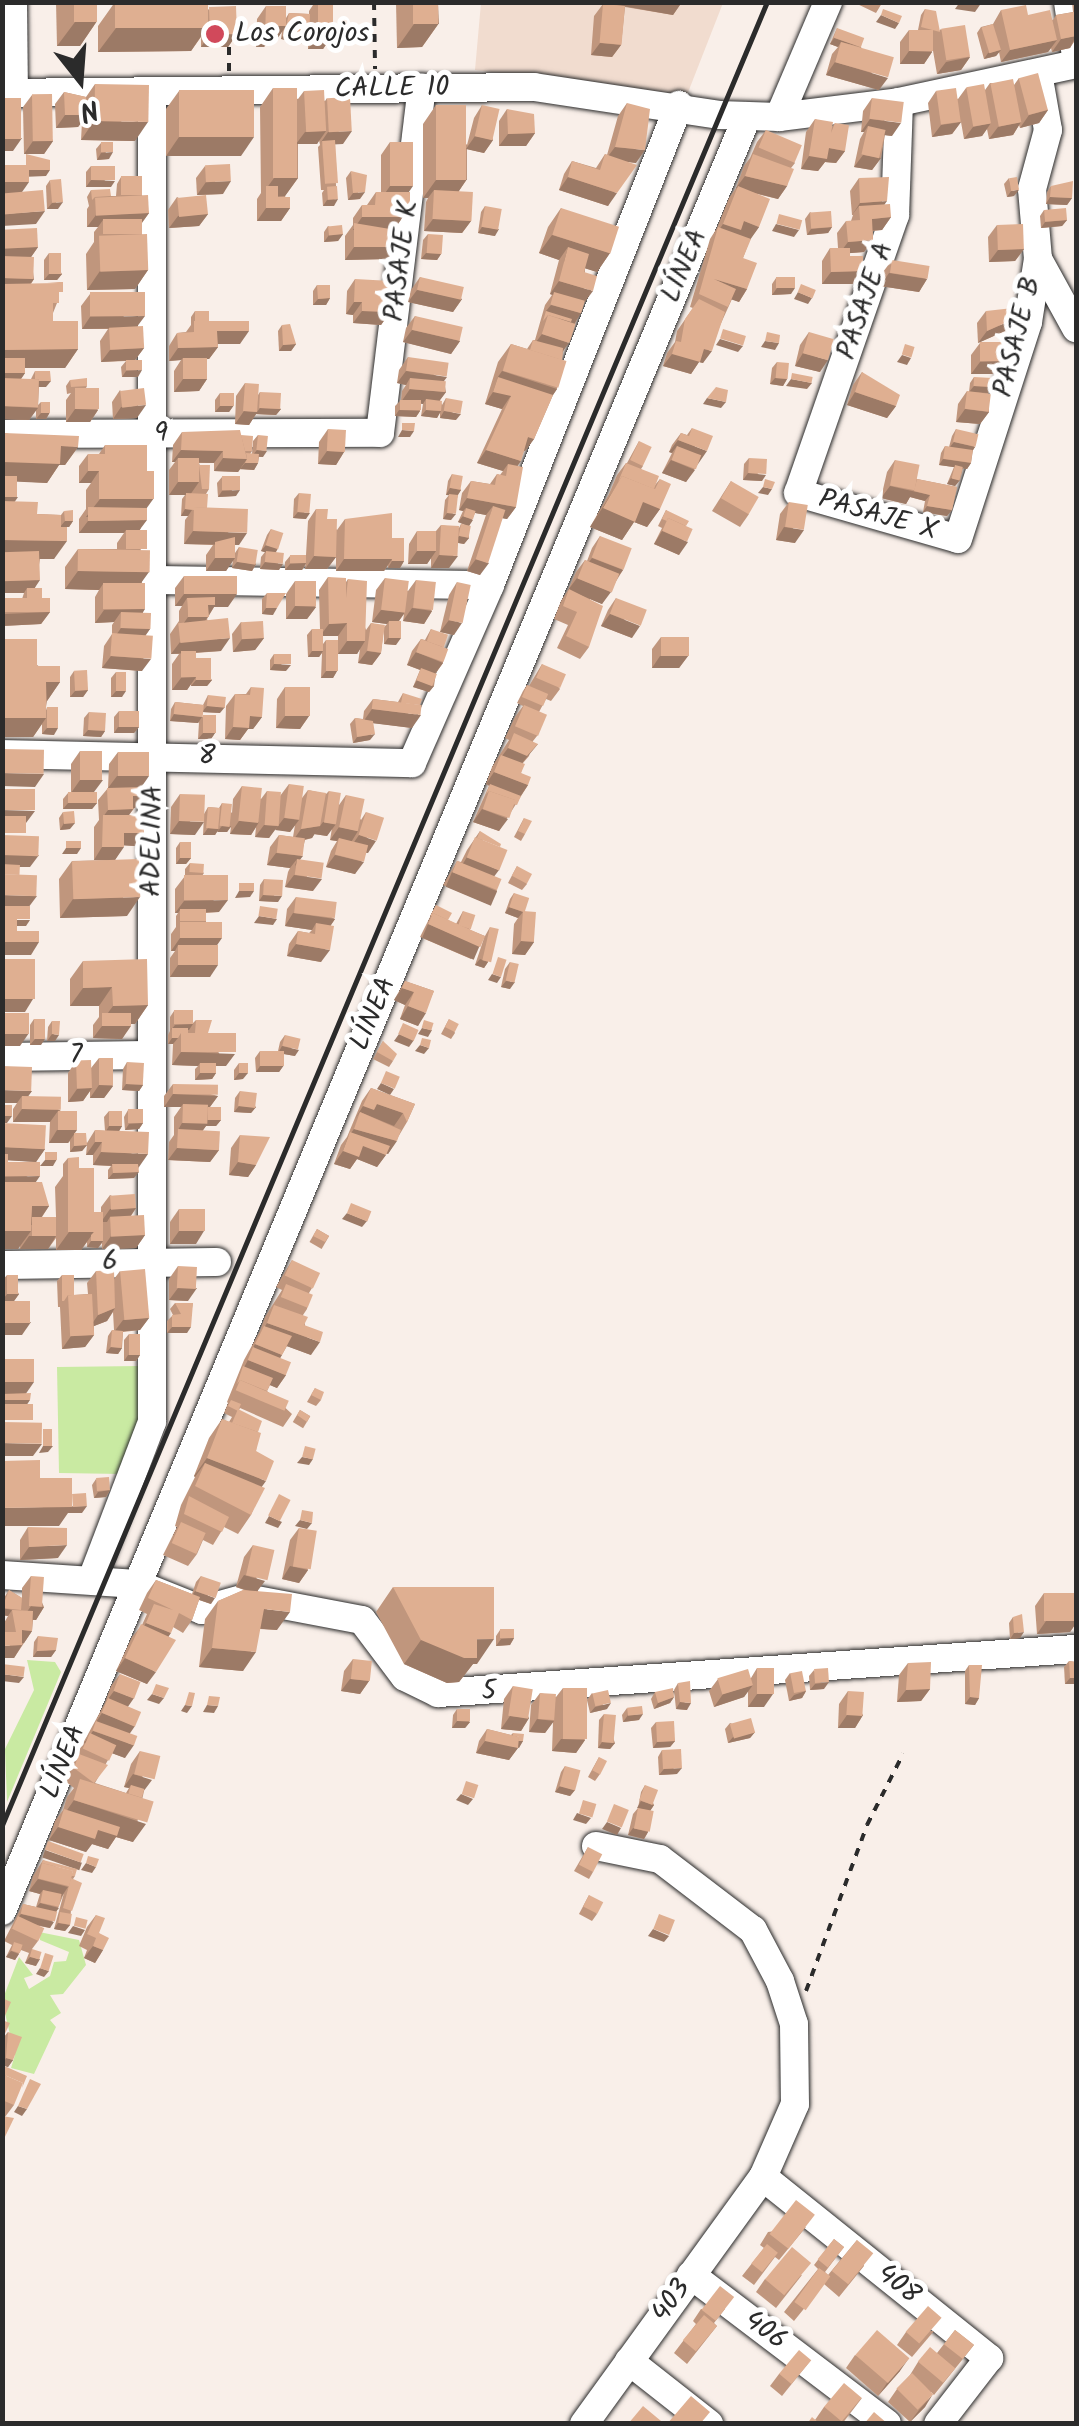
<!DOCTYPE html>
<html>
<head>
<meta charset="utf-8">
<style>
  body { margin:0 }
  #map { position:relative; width:1079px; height:2426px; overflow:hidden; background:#f9efe9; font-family:Kalam,sans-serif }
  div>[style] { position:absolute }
  .built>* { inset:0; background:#f1dccf }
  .green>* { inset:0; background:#c9eaa2 }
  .path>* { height:4px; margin-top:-2px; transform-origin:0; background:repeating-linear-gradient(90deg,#2b2b2b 0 8px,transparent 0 16px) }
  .roads { filter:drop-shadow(0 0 2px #2b2b2b) drop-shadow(0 0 2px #2b2b2b) }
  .minor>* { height:28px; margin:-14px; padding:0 14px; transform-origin:14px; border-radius:14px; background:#fff }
  .rail>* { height:5px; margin:-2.5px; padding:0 2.5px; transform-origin:2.5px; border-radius:2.5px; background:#2b2b2b }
  .wall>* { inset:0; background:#c0967d; transform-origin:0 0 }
  .shaded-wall>* { inset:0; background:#9c7a66; transform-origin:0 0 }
  .building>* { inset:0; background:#dfaf91; transform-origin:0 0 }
  .dots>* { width:28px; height:28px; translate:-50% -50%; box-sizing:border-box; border:5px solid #fff; border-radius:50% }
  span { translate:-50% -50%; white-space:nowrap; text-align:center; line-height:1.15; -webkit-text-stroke:10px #fff; paint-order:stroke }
  .poi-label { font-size:28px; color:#2b2b2b }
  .left { translate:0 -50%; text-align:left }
  .street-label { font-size:28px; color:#2b2b2b }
  .frame { position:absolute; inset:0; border:5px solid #2b2b2b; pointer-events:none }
  .north { position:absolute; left:30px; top:30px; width:100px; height:100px; -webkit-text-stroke:8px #fff; paint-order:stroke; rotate:163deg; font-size:28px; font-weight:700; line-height:40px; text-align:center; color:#2b2b2b }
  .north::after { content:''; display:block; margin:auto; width:35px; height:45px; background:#2b2b2b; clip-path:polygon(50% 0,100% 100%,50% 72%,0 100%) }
</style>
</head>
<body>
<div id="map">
  <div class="built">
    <div style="clip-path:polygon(481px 3px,723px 3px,687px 95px,475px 70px)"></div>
  </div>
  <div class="green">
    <div style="clip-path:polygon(140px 1366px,141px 1425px,122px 1474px,59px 1473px,57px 1367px)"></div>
    <div style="clip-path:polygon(27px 1660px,55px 1662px,61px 1672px,7px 1802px,5px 1749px,34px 1690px)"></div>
    <div style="clip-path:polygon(39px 1932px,79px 1940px,86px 1965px,63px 1994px,50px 1995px,61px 2013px,50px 2020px,56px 2027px,34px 2074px,11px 2068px,15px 2055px,2px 2001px,19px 1957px,33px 1975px,24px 1978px,29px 1989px,50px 1976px,54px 1962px,66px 1961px,69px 1952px,40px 1940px)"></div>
  </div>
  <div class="path">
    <div style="left:374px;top:2px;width:67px;rotate:89.1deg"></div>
    <div style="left:229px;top:71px;width:31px;rotate:-90deg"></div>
    <div style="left:806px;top:1991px;width:177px;rotate:-69.8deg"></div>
    <div style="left:867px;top:1825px;width:80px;rotate:-63.1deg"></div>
  </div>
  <div class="roads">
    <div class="minor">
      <div style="left:13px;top:2px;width:91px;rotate:89.4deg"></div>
      <div style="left:1068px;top:2px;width:55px;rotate:81.6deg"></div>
      <div style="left:2px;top:93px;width:532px;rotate:-0.65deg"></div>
      <div style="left:534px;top:87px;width:187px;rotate:8.6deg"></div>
      <div style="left:719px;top:115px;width:60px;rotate:1.9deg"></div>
      <div style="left:779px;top:117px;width:121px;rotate:-7.1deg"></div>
      <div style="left:899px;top:102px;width:181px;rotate:-12.1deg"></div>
      <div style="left:899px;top:102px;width:113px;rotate:92deg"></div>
      <div style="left:895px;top:215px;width:294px;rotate:109.2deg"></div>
      <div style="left:798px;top:493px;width:166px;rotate:16deg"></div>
      <div style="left:958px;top:539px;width:228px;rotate:-72.1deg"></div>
      <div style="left:1028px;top:322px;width:64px;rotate:-81deg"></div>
      <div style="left:1038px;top:259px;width:70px;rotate:-94.9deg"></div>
      <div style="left:1032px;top:189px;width:61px;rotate:-74.8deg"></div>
      <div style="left:1048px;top:130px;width:52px;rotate:-100deg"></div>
      <div style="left:779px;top:117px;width:125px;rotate:-66.9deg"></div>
      <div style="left:1038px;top:259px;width:79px;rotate:61.2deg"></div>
      <div style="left:2px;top:434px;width:378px;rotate:-0.2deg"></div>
      <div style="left:380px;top:433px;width:348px;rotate:-83.1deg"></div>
      <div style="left:155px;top:580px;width:335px;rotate:0.9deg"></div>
      <div style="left:2px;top:754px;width:410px;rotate:1.3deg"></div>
      <div style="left:412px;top:763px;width:194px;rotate:-66.3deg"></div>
      <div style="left:490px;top:585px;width:516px;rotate:-68.51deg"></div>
      <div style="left:2px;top:1057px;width:148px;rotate:-0.8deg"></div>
      <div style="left:2px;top:1265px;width:215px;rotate:-0.8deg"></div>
      <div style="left:2px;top:1575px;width:135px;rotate:3.8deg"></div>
      <div style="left:137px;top:1584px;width:70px;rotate:21.8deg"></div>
      <div style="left:202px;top:1610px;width:46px;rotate:-15.3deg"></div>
      <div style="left:246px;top:1598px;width:118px;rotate:10.7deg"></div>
      <div style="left:362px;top:1620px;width:71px;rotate:53deg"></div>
      <div style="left:405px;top:1677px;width:37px;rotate:26deg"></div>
      <div style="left:438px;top:1693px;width:640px;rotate:-3.95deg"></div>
      <div style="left:92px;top:1579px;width:168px;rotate:-69.1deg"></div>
      <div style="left:152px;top:1422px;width:1331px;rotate:-90deg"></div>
      <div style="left:596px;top:1846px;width:65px;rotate:11.5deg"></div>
      <div style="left:660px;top:1859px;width:117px;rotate:37.4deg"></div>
      <div style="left:753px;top:1930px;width:58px;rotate:62.1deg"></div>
      <div style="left:780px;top:1981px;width:45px;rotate:72deg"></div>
      <div style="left:794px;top:2024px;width:80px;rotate:89.3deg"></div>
      <div style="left:795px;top:2104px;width:80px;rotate:113.7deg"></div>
      <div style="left:2px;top:1911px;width:1943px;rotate:-67.45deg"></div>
      <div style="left:691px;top:2275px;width:246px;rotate:37.2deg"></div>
      <div style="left:629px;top:2361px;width:102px;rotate:38.2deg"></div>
      <div style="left:584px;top:2424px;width:305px;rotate:-54.1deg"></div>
      <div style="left:763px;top:2177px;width:290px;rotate:38.7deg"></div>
      <div style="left:989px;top:2358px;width:83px;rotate:127.7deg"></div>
    </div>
  </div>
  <div class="rail">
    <div style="left:2px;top:1825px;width:1977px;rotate:-67.24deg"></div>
  </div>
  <div class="wall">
    <div style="clip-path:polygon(56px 2px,97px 2px,97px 21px,80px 46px,57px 46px)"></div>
    <div style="clip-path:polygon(115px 2px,213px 2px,208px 3px,208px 9px,237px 34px,228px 47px,201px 47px,201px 37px,191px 51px,98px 52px,98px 26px)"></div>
    <div style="clip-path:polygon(315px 2px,333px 2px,332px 36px,323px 49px,308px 49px,308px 39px,305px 44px,281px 39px,282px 31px,277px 39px,271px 38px,264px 47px,256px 47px,257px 19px,266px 6px,286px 18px,289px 13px,309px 14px,309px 11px)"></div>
    <div style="clip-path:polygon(396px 2px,438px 2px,439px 23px,422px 47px,397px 48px)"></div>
    <div style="clip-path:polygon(600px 2px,682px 2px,673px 15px,625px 7px,621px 45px,612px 57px,591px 55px,594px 16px,603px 4px,612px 5px)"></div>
    <div style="clip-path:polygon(853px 2px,888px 2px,887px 5px,882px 3px,876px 13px)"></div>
    <div style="clip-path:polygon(1072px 2px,1076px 2px,1076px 39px,1070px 48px,1052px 52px,1051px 48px,1048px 52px,1001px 62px,999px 52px,996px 56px,984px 59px,977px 33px,981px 27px,993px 24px,1001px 10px,1053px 20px,1056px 15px,1073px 12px)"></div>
    <div style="clip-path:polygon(925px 9px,939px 31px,941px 29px,970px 57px,961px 70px,937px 74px,932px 45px,932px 52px,924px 64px,900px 64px,900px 42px,909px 30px,918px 30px,921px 15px)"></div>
    <div style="clip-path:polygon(837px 28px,861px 47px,879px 90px,826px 75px,832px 54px,838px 47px,830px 44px)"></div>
    <div style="clip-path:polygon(1019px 78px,1048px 110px,1039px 123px,1020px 128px,1019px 125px,1013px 135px,989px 139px,987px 129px,982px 136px,964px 139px,961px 122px,952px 134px,932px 137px,928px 103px,936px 91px,958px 99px,966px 88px,985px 90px,990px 83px,1014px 85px)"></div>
    <div style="clip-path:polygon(95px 84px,135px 141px,81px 140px,82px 122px,78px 127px,56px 128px,55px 104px,64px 92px,86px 97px)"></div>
    <div style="clip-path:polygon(273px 88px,298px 99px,304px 91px,325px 101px,327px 98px,343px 144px,335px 144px,336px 186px,334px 206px,323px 206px,322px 193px,324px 190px,321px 190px,318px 147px,320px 145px,319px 140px,317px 144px,298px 144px,298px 178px,285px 196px,290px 208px,281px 221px,257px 221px,257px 199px,261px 193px,260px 107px)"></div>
    <div style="clip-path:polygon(179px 91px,241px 156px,166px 156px,166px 109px)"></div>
    <div style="clip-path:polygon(32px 95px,53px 141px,44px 154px,24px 154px,23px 107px)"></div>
    <div style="clip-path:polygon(872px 98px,892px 136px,885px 135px,881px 158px,872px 170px,854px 167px,860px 139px,864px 132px,861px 132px,863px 111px)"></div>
    <div style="clip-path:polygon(627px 103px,636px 163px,628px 162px,608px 206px,559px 190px,564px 174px,572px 161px,596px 168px,605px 154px,607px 155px,618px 116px)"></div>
    <div style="clip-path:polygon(436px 105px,467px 145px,474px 118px,482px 105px,493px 140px,484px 153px,467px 149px,467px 179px,459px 191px,471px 221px,462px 233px,424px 231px,426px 202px,428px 198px,423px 198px,423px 124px)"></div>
    <div style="clip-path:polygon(507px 109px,535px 133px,526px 146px,499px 146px,499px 121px)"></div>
    <div style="clip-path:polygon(815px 119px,832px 127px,835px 123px,845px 151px,836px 163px,825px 162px,818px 171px,801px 169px,806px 132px)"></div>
    <div style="clip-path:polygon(766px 130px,795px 163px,791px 168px,787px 186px,778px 199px,757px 194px,759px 227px,750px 239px,743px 258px,747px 289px,739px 302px,732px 299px,703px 363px,699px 362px,691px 374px,663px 366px,667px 353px,675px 342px,677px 331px,693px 308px,690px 307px,710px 239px,717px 228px,729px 198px,736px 188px,744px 166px,750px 158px,757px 142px)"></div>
    <div style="clip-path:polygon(390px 142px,409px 192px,410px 206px,394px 230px,388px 259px,345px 260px,345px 236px,353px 225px,353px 218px,362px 205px,367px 205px,376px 192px,381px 192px,381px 155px)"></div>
    <div style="clip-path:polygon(101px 143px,109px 159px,97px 160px,96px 149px)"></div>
    <div style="clip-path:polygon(91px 166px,111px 187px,86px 187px,86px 172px)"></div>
    <div style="clip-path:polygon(205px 166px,223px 194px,197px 195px,196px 178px)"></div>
    <div style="clip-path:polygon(351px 171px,360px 199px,348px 200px,346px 178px)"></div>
    <div style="clip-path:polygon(121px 177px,142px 195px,149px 213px,142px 223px,142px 234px,148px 270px,135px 289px,87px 290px,86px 254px,94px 242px,94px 232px,98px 227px,87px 227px,87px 209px,89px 206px,87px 197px,91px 190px,111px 196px,116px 196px,117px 184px)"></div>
    <div style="clip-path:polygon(859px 178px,884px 204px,891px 217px,882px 230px,873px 231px,873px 240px,864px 252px,850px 253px,850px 256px,863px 271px,854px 284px,822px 284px,822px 261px,830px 248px,838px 248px,837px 233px,846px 221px,851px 221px,853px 215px,852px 215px,850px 191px)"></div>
    <div style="clip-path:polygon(1009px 178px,1014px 196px,1007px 197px,1004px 184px)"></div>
    <div style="clip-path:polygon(50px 180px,58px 209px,47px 209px,46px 186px)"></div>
    <div style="clip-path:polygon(1051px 186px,1072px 198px,1067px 205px,1046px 204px,1047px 192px)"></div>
    <div style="clip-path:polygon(177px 197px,208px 214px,199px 226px,169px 228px,168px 210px)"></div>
    <div style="clip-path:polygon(485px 206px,495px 236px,478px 233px,481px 212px)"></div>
    <div style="clip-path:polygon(561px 208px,610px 253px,597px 272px,585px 268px,584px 303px,563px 352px,557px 389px,553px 395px,534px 439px,525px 451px,524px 451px,517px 466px,516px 507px,507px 519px,502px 518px,480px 575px,467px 571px,486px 515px,475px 513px,469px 526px,469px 538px,464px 544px,458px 543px,449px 568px,431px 568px,431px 558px,427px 564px,408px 564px,409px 544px,417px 531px,436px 531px,441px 525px,459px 528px,461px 524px,467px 526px,458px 522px,463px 511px,459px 510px,462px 493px,471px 481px,490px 484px,497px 474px,500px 475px,503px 471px,477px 463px,502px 409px,485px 404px,498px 362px,511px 344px,527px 349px,533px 340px,535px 340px,545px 305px,552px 295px,550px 294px,559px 260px,539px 253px,548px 227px)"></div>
    <div style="clip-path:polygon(1044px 210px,1067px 220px,1062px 226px,1041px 228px,1040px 216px)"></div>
    <div style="clip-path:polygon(810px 212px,832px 227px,828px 233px,807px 235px,805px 219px)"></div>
    <div style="clip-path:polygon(997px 225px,1024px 249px,1015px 261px,989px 262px,988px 237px)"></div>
    <div style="clip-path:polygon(328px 226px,343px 234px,338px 241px,324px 242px,324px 232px)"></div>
    <div style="clip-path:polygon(2px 230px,38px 247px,31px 257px,34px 279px,31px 284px,59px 298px,53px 313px,53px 321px,78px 349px,65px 368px,25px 368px,25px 373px,21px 379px,31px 379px,35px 371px,46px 387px,39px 387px,38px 405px,41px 402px,50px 412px,46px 419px,36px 419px,36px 410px,29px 420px,2px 419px)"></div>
    <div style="clip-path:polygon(428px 234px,441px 254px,437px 260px,421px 259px,423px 240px)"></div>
    <div style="clip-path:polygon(49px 253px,62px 274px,57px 280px,44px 280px,44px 260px)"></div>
    <div style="clip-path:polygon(892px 260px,927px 279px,919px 292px,880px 286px,883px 272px)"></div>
    <div style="clip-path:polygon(420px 277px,462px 299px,453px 312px,408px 302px,411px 290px)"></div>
    <div style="clip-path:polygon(776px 278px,791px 294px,772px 295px,772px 284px)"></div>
    <div style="clip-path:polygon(355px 279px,390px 312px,381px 325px,353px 323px,353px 315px,346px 314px,347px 291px)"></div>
    <div style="clip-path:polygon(317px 285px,330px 298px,326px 305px,313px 305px,313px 291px)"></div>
    <div style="clip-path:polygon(90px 294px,138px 326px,144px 348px,135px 360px,138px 377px,122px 377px,121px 367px,126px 361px,101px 362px,100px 341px,108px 329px,82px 329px,81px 306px)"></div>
    <div style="clip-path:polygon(195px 311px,240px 344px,218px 344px,218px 347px,209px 359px,207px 359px,207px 379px,199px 391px,174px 392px,174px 371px,181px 360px,169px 361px,169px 346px,177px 333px,186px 332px,191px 325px,191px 317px)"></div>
    <div style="clip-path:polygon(986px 311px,1005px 331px,978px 343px,977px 323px)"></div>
    <div style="clip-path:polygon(415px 316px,460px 341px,451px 354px,403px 342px,406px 328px)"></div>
    <div style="clip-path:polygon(282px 325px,296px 344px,291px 351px,279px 351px,278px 331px)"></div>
    <div style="clip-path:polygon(809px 332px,820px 372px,795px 366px,800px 345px)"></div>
    <div style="clip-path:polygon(980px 343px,1009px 361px,1000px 374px,971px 374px,971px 355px)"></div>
    <div style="clip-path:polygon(408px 357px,444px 381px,446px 392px,440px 400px,442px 405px,446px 398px,456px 420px,440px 418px,440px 412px,437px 418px,421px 416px,423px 404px,421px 403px,420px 411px,416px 417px,395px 416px,395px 406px,401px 400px,402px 391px,406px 385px,397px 383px,399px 370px)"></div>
    <div style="clip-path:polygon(777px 362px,787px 379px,783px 386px,770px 384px,772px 368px)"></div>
    <div style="clip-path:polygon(862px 372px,896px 406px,887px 418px,847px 405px,853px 385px)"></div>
    <div style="clip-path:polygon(974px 377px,992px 387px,988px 393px,989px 412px,980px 424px,956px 422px,958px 404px,967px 391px,969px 392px,970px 383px)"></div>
    <div style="clip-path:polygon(70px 380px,87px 386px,86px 388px,98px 410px,90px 422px,66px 422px,66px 400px,71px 393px,67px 394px,66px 386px)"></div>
    <div style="clip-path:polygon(245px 383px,258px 395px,260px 392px,281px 409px,276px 415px,256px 414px,249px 425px,235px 424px,236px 396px)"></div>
    <div style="clip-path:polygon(120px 390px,137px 418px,113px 419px,112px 402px)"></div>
    <div style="clip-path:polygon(220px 393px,234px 405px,229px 412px,215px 412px,215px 400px)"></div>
    <div style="clip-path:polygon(692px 428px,698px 464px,686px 482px,662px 473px,672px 453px,669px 452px,672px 445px,681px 433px,687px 435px)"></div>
    <div style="clip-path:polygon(328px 429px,344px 452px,336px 465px,318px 464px,319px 442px)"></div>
    <div style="clip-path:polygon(956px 429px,975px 447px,973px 450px,971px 463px,967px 469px,963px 468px,960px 480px,955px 486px,947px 484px,954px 467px,939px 465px,941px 453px,945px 446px,949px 447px,952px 436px)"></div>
    <div style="clip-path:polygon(182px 432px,241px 435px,252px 451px,250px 454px,252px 454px,253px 441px,258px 435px,263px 457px,259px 457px,258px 463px,254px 470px,240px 469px,241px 468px,238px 472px,214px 471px,214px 463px,199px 463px,209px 489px,206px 494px,207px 508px,239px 545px,235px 545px,235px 553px,239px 547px,256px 564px,252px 571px,232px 568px,233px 560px,226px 571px,206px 571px,206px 555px,213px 545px,184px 544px,185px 520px,188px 516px,181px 516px,182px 499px,185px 495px,169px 495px,169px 470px,175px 462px,172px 462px,173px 445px)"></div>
    <div style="clip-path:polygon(4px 433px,78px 447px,65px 465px,59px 465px,47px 483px,17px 481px,14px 502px,37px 514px,61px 515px,64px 511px,73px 521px,69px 527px,65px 527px,54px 559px,40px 559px,35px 588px,50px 612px,41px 624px,2px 626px,2px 601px,22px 599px,24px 593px,2px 593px,2px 436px)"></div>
    <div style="clip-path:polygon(639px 441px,643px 466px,641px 469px,655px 485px,660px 479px,660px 509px,647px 527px,634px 522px,622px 540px,590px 527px,609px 494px,617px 475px,626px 463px,627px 463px)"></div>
    <div style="clip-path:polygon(105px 445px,147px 508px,140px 530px,142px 583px,143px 613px,150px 629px,146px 635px,142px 671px,102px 668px,104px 646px,112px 634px,112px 625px,114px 622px,95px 623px,95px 597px,99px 590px,65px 589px,65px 567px,78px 549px,117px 549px,117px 543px,124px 533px,79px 533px,79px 519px,86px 509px,86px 490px,91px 483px,79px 483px,79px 466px,88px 454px,99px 454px)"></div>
    <div style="clip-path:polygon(749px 458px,762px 481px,743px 480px,744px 464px)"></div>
    <div style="clip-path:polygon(895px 460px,917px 479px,957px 487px,952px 510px,947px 516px,923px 512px,925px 501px,910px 497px,906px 504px,881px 498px,887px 472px)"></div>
    <div style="clip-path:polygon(452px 474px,461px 490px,458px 495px,451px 520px,443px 519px,445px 500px,449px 495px,446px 495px,448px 481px)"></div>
    <div style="clip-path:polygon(222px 477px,236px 496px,218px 497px,217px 483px)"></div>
    <div style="clip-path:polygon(731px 481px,749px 514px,740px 527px,712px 511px)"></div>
    <div style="clip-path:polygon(299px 493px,306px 519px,293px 518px,294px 499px)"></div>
    <div style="clip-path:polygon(789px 502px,795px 543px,776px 540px,780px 514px)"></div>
    <div style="clip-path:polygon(316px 509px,337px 530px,345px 519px,392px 538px,404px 561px,400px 568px,388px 568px,388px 565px,384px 571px,336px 571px,336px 557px,327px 569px,305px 569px,306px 564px,302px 570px,285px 570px,285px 562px,290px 556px,306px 555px,308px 521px)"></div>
    <div style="clip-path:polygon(666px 510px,686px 526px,679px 555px,654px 544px,662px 528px,658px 526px)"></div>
    <div style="clip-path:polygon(271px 529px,278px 548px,276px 552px,279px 570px,260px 569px,261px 557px,265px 552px,261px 551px,267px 535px)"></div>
    <div style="clip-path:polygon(600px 536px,623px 570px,602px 604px,590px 599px,589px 647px,580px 659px,557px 648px,568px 625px,554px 619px,561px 601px,568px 590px,576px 572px,585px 560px,587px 561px,592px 548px)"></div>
    <div style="clip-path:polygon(184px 576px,228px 607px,214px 607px,207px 619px,221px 651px,196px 653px,196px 658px,212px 680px,207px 686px,191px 686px,191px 684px,187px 690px,172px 690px,172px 664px,179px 654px,171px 654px,170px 634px,179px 621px,179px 611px,182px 606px,175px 606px,175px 588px)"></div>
    <div style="clip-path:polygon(328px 577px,346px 582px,348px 579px,366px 630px,371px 623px,384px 627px,387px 624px,372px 622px,376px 590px,385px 578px,408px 591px,416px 580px,432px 611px,424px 624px,403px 621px,404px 614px,399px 621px,396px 645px,384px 644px,384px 627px,381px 653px,372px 665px,358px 663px,360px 649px,357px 654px,338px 654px,338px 636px,323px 636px,323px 644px,326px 640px,337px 671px,333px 678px,321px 678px,322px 653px,319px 657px,308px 657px,307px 635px,312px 629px,320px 629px,319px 590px)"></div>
    <div style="clip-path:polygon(295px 581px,316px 607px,307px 619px,286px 619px,286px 594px)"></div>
    <div style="clip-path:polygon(457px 582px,454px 635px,440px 632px,449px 595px)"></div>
    <div style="clip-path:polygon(267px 593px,273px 615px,262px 614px,262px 599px)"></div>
    <div style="clip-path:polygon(616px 598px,632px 638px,601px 626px,608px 610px)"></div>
    <div style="clip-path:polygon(241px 622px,264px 638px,255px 650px,233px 652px,232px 634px)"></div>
    <div style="clip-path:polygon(431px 629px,443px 647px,443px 663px,436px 673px,434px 686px,429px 692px,413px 687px,420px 670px,407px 665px,412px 651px,421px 639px,425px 640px)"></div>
    <div style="clip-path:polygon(661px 637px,688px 656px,679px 668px,652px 668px,652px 649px)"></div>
    <div style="clip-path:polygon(2px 639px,60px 682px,47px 701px,46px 707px,54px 735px,42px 734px,42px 724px,33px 737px,2px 737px)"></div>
    <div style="clip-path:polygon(274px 654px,286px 671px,270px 670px,270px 660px)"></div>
    <div style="clip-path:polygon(542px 664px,560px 689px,551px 701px,546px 699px,539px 712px,537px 736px,533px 741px,529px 756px,523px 763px,521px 773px,528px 785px,499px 831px,473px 822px,489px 786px,486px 784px,492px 767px,509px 740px,505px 738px,515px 717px,523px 706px,517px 703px,523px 691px,527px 685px,529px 686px)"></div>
    <div style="clip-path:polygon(74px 671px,88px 690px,83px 697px,70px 697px,70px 677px)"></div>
    <div style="clip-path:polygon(116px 672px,122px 697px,111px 697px,111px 678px)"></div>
    <div style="clip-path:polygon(251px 687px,262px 717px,253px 729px,248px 729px,240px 740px,225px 739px,226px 706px,235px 694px,246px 694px)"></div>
    <div style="clip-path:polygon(285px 687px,309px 716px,300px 729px,276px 728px,277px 699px)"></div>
    <div style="clip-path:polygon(403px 693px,412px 728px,373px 723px,370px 740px,353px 743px,350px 724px,355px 718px,363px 719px,364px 711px,373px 699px,398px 702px)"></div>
    <div style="clip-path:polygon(208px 695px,220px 713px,203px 712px,202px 716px,215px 733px,211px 739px,198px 739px,199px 722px,198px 723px,170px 721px,171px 709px,175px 702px,203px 705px)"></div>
    <div style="clip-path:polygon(119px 711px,139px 727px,134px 733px,114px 733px,114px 717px)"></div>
    <div style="clip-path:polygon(89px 712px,105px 731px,101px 737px,83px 736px,84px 718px)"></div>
    <div style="clip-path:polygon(80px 751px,94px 792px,71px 793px,71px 764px)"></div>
    <div style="clip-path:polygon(118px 752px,141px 787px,144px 796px,129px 815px,144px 833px,135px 846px,124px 845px,115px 860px,127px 916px,60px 918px,59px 879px,72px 861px,114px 860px,94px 860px,94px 827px,99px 820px,98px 800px,108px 788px,109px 764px)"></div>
    <div style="clip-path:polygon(289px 784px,302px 798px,308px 790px,326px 794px,329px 791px,339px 805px,346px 795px,361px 820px,366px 812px,368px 853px,366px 853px,355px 874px,326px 867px,331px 851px,337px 841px,330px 840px,332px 828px,327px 836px,314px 834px,312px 838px,305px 840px,300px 860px,313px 891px,285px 887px,288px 872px,290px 868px,267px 865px,270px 847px,279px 835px,293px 837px,295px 825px,290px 832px,275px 829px,269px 838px,255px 837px,256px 827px,251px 835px,230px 834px,231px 827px,227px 832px,217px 831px,215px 835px,203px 835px,204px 814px,208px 807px,219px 808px,222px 803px,232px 813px,233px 799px,242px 786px,261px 799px,267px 791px,280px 796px)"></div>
    <div style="clip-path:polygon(68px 793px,97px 803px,92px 809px,63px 809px,63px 799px)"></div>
    <div style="clip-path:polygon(180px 794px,195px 835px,170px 834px,171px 807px)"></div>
    <div style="clip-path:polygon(63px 812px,70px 829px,60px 830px,59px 818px)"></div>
    <div style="clip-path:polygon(524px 818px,525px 834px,521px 841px,514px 837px)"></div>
    <div style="clip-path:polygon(480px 831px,494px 876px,497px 891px,488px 904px,443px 885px,457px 861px,461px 862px,467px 850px)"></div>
    <div style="clip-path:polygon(180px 842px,191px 858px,186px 864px,176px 864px,176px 848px)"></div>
    <div style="clip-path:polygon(190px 863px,204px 873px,202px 876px,219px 912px,206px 913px,206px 922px,217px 945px,210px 977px,170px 977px,170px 958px,175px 951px,171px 951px,171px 934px,176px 927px,176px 916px,178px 913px,175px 913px,175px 889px,185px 876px,185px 869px)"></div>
    <div style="clip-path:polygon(517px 866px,527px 884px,522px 890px,508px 883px)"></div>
    <div style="clip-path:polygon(264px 879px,278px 902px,259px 901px,260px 885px)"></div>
    <div style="clip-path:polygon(514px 893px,525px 911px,534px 942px,525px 955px,512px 954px,514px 924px,518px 918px,505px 913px,510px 899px)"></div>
    <div style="clip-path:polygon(296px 897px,335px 919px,331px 925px,321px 962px,287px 956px,289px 944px,298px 931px,309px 933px,312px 930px,285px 926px,287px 909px)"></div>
    <div style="clip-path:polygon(436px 905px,448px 920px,456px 924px,463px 911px,470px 930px,485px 936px,490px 927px,488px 962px,484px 968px,475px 965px,484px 938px,471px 959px,420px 937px)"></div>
    <div style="clip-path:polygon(83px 961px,148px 1005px,135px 1024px,131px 1024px,122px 1039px,93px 1038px,93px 1025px,99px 1017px,99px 1006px,70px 1006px,70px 979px)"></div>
    <div style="clip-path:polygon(510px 962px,510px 989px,501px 987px,505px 969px)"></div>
    <div style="clip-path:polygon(405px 981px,434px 991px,418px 1026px,400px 1019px,405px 1005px,394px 1000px)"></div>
    <div style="clip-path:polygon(174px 1011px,193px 1023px,196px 1020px,208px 1033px,226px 1066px,216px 1066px,216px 1073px,212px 1079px,195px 1080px,195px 1069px,198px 1066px,172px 1065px,173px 1044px,168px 1044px,168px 1035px,170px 1031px,170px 1017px)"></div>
    <div style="clip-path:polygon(34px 1019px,41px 1045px,30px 1045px,30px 1025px)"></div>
    <div style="clip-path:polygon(449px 1019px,455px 1033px,451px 1039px,441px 1034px)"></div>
    <div style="clip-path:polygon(52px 1021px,55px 1041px,47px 1041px,48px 1027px)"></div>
    <div style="clip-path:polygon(285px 1035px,295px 1056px,284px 1054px,284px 1065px,279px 1072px,256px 1072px,255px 1058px,260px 1051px,278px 1051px,280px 1042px)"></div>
    <div style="clip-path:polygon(383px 1041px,393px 1061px,389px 1067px,373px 1059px)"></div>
    <div style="clip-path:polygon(99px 1058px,113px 1086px,104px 1098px,90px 1098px,90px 1091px,83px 1101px,68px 1102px,68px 1073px,76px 1061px,91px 1068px)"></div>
    <div style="clip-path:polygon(127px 1062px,143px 1085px,139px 1091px,122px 1090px,123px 1069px)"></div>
    <div style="clip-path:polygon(239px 1063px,243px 1079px,234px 1080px,234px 1070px)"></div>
    <div style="clip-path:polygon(173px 1084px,218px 1096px,210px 1107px,221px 1120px,216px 1126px,206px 1126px,202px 1131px,219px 1150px,210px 1162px,168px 1160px,169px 1142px,174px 1135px,174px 1117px,181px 1107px,164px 1107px,164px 1096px)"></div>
    <div style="clip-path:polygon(371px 1088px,415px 1104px,407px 1122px,388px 1154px,387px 1153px,377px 1167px,357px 1159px,350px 1169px,334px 1164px,341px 1145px,347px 1137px,362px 1101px)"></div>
    <div style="clip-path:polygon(32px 1091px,28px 1096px,60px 1110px,75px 1133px,87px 1143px,95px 1130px,105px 1131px,104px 1117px,109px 1111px,122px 1126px,119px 1131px,139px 1167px,134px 1178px,108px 1179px,108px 1170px,111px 1166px,93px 1165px,93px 1155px,86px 1155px,87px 1145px,82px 1151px,70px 1152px,70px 1141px,68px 1143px,49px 1143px,50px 1122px,13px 1122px,13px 1109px,17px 1103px,2px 1103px)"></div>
    <div style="clip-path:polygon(240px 1091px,256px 1107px,251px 1113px,234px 1112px,235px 1098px)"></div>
    <div style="clip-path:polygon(128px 1110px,143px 1123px,139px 1129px,125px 1130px,124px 1117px)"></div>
    <div style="clip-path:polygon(2px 1123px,45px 1149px,36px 1162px,8px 1160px,8px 1163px,35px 1182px,49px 1206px,42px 1217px,56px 1217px,55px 1187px,63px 1176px,63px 1164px,68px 1158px,79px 1168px,94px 1212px,101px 1212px,101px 1207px,110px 1195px,136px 1208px,131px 1216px,145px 1235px,136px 1248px,102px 1249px,102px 1243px,98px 1248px,87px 1247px,87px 1242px,81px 1250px,56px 1250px,56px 1238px,48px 1249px,20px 1249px,20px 1245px,18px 1249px,2px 1249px)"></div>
    <div style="clip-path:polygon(240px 1135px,256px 1165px,248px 1177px,229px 1175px,231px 1148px)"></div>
    <div style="clip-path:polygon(179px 1209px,196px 1244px,170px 1244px,170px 1222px)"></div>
    <div style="left:317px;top:1229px;width:14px;height:15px;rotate:30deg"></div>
    <div style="clip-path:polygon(292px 1260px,312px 1288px,309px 1293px,307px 1309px,303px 1315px,311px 1355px,287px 1346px,280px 1358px,286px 1375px,277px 1388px,270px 1385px,267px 1391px,292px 1414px,283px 1427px,240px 1408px,239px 1410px,258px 1432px,256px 1451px,262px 1487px,251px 1515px,238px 1534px,224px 1527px,213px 1545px,203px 1540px,197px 1554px,188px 1566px,163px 1555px,177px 1527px,175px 1526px,181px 1505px,195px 1477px,194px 1476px,209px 1438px,222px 1419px,229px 1422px,232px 1417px,224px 1413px,228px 1403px,227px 1402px,244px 1360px,260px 1331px,265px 1317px,282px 1290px,276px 1287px)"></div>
    <div style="clip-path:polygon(178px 1266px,188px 1301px,169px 1300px,169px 1279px)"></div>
    <div style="clip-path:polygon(96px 1271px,114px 1279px,120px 1271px,149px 1318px,140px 1330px,123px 1332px,122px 1348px,118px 1354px,106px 1353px,108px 1336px,112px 1330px,114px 1330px,113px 1312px,107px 1321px,94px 1326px,94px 1335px,85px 1347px,62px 1349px,60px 1307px,58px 1307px,57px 1281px,62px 1275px,74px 1295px,88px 1294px,87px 1283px)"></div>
    <div style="clip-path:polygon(7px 1275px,19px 1294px,14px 1301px,2px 1301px,2px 1281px)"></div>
    <div style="clip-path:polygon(175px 1303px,193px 1303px,187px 1333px,167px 1333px,167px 1321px,173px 1315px,170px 1309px)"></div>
    <div style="clip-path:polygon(129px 1334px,140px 1355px,136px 1361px,124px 1361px,124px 1340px)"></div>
    <div style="clip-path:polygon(315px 1388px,321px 1400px,316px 1406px,307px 1402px)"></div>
    <div style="left:300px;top:1410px;width:12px;height:14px;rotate:31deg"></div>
    <div style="clip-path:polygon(96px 1479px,110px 1490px,106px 1497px,94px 1498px,92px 1485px)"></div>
    <div style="clip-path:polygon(28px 1527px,58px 1558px,20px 1560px,20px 1540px)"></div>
    <div style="clip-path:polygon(299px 1528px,308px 1570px,299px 1583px,282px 1579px,290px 1540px)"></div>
    <div style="clip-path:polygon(253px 1545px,258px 1591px,277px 1630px,260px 1629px,243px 1671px,199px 1667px,205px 1619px,218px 1601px,244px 1590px,236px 1587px,244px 1557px)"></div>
    <div style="clip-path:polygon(31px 1576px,44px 1607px,36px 1620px,33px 1620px,32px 1631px,14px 1658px,5px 1632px,4px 1623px,8px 1616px,2px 1615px,2px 1601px,9px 1590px,22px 1598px,22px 1588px)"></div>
    <div style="clip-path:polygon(201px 1576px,211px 1604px,199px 1600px,192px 1620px,183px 1633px,173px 1627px,147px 1684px,116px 1671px,132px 1637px,142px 1625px,147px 1614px,139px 1610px,147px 1593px,156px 1580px,192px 1594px,196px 1582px)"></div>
    <div style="clip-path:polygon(393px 1587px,477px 1664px,473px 1664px,459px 1682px,447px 1683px,404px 1664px,376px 1612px)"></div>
    <div style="clip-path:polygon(1044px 1593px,1076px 1593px,1076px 1631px,1075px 1625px,1070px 1632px,1037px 1634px,1035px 1606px)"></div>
    <div style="clip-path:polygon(1013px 1617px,1020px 1638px,1010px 1639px,1009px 1623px)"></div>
    <div style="clip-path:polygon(500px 1630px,514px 1638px,510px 1645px,496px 1646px,496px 1636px)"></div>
    <div style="clip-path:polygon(38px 1636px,56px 1650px,51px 1657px,33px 1657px,34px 1642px)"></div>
    <div style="clip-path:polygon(353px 1659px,369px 1681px,360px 1694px,341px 1691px,344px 1671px)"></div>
    <div style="clip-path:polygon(1069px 1661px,1076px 1662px,1076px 1684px,1065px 1684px,1064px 1667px)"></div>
    <div style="clip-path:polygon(908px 1663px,930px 1689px,921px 1701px,897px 1702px,899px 1675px)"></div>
    <div style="clip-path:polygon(969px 1665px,979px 1698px,975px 1705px,965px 1704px,965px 1671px)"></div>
    <div style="clip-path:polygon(757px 1668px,764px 1707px,748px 1707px,748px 1691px,744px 1697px,714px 1707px,709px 1691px,718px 1679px,751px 1678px)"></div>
    <div style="clip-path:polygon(814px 1670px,824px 1689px,810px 1690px,809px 1676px)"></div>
    <div style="clip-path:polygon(790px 1673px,806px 1691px,802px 1698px,789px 1701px,785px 1680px)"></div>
    <div style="clip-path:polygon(120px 1674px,128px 1706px,130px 1733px,125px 1758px,112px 1753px,95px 1783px,126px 1793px,129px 1788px,124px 1787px,131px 1764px,140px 1751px,144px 1791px,133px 1842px,116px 1837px,108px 1849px,92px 1844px,86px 1852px,49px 1840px,55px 1821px,63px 1810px,67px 1797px,74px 1788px,65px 1781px,70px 1767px,105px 1703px,111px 1686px)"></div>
    <div style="clip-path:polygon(678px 1683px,687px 1710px,676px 1709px,674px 1690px)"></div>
    <div style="clip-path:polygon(513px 1686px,529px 1718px,521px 1731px,501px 1729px,504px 1699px)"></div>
    <div style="clip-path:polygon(563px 1688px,585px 1740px,576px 1753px,552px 1751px,553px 1722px,545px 1733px,529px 1732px,531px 1705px,540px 1693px,556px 1697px)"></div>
    <div style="clip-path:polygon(848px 1691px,863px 1715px,855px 1728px,838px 1728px,839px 1704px)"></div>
    <div style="clip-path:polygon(655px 1692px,674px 1697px,670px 1703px,654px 1709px,651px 1699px)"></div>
    <div style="clip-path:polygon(592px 1693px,607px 1709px,590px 1713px,587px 1700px)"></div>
    <div style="clip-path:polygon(627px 1708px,639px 1720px,623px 1722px,622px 1715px)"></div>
    <div style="clip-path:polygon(457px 1709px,470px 1722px,465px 1728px,452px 1728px,453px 1715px)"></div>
    <div style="clip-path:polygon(604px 1714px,615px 1743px,610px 1749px,598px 1748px,599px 1720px)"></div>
    <div style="clip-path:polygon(656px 1722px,675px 1741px,670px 1747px,653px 1748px,651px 1728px)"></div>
    <div style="clip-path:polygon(730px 1723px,755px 1732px,750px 1738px,728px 1743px,725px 1729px)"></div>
    <div style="clip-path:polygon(487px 1729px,511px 1735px,513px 1733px,523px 1741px,509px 1760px,476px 1753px,479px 1741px)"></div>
    <div style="clip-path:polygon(662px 1750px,677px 1774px,659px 1775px,658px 1757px)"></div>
    <div style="clip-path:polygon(599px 1757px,600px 1774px,595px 1781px,588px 1777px)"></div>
    <div style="clip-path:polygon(565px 1766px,575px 1790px,570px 1796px,555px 1792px,561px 1772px)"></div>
    <div style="clip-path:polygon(645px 1785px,654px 1805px,650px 1811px,648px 1832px,644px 1839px,628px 1835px,633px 1814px,638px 1808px,641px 1792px)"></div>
    <div style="clip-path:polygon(588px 1847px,593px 1872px,589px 1879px,574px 1871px)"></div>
    <div style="clip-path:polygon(43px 1860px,75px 1876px,73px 1879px,70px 1925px,65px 1931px,54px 1929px,64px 1893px,50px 1928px,39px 1926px,38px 1941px,32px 1949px,36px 1966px,25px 1963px,29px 1953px,21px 1950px,15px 1960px,6px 1957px,12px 1945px,4px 1941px,23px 1904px,36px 1907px,40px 1894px,29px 1891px,33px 1876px)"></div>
    <div style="clip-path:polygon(589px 1895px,597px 1914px,592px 1921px,579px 1914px)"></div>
    <div style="clip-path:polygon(96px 1915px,99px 1933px,103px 1950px,95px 1963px,84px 1958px,87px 1950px,79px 1946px,87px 1927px)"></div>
    <div style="clip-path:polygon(8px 2032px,13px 2060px,8px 2067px,2px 2065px,2px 2044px,3px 2038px)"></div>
    <div style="clip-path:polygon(3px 2065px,14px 2105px,5px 2117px,2px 2116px)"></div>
    <div style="clip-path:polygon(806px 2227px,779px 2260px,775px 2257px,754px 2285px,742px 2276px,764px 2248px,760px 2245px,768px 2232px)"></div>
    <div style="clip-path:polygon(834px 2239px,844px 2247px,825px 2272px,828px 2275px,857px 2240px,864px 2266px,839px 2297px,824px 2284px,794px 2321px,784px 2312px,818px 2269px,814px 2265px)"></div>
    <div style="clip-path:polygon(802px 2275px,776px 2308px,756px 2292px,765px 2279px)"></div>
    <div style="clip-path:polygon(701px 2309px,725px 2309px,714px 2323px,717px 2326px,687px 2364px,674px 2353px,696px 2324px,693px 2321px)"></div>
    <div style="clip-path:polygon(955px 2330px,974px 2345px,934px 2395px,931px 2392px,925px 2407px,910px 2422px,888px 2402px,897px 2389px,910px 2375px,918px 2362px,937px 2353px)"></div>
    <div style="clip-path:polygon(934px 2331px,912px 2357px,897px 2345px,906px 2332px)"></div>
    <div style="clip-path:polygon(855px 2355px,900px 2371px,878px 2396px,846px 2368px)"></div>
    <div style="clip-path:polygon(811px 2360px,782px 2396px,770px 2386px,779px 2374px)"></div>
    <div style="clip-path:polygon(862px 2398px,842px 2424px,820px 2424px,815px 2420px,824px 2407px)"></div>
  </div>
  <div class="shaded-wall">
    <div style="clip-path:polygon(600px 2px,682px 2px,673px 15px)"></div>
    <div style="clip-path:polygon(960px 2px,982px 2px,975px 12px,955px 9px)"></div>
    <div style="clip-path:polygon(881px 15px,899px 23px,895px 29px,876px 22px)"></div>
    <div style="clip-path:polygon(97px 21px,80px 46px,57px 46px,75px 22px)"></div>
    <div style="clip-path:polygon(439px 23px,422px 47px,397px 48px,414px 24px)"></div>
    <div style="clip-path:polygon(208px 26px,191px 51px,98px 52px,116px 28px)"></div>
    <div style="clip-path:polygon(273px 26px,286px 26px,277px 39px,271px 38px,264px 47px,256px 47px)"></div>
    <div style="clip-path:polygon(285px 32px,309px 37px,305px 44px,281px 39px)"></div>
    <div style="clip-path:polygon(210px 34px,237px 34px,228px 47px,201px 47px)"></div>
    <div style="clip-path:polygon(317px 36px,332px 36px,323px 49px,308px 49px)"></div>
    <div style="clip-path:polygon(1076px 36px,1070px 48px,1052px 52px,1061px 39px)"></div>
    <div style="clip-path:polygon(834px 38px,861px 47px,841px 42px,838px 47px,830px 44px)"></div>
    <div style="clip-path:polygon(1057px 40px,1048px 52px,1001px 62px,1010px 50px)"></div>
    <div style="clip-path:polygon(600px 43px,621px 45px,612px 57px,591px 55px)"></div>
    <div style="clip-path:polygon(1001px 50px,996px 56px,984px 59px,988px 53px)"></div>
    <div style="clip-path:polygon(909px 51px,932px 52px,924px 64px,900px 64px)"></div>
    <div style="clip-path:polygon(970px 57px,961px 70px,937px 74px,946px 62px)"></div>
    <div style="clip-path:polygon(835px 62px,888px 78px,879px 90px,826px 75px)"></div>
    <div style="clip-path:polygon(1048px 110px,1039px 123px,1020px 128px,1029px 115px)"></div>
    <div style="clip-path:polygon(65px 115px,87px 115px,78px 127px,56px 128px)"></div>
    <div style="clip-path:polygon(870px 119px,901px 123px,892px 136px,867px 133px,868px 126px,864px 132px,861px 132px)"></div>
    <div style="clip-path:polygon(94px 121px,148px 122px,135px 141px,81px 140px)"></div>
    <div style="clip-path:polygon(961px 122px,952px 134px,932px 137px,941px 125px)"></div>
    <div style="clip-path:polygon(1021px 122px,1013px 135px,989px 139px,998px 127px)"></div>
    <div style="clip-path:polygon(991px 123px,982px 136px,964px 139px,973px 127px)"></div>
    <div style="clip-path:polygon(326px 131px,317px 144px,296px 144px,305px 132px)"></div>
    <div style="clip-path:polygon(352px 131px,343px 144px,323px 145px,322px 141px,319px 145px,328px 132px)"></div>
    <div style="clip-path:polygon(535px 133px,526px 146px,499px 146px,508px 134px)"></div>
    <div style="clip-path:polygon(475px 136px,493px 140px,484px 153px,466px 149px)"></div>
    <div style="clip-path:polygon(179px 137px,254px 137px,241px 156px,166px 156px)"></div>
    <div style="clip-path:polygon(22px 138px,13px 151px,2px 151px,2px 139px)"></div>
    <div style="clip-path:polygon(33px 141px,53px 141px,44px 154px,24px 154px)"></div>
    <div style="clip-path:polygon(615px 147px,645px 150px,636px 163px,606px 159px)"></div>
    <div style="clip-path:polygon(829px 148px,845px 151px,836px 163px,825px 162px,818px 171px,801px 169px,809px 156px)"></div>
    <div style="clip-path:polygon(113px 152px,109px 159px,97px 160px,101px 153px)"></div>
    <div style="clip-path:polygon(863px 155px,881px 158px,872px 170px,854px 167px)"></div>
    <div style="clip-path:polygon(27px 170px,50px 170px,46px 176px,22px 177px)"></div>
    <div style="clip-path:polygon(745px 176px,787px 186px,778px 199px,736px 188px)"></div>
    <div style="clip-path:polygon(568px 177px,617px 193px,608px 206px,559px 190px)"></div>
    <div style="clip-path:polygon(274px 178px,298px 178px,285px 196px,266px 197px,266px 189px)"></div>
    <div style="clip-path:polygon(467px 179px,454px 198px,434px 190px,428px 198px,423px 198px,436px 180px)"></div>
    <div style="clip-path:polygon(91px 180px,115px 181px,111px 187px,86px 187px)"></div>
    <div style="clip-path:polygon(231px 181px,223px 194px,197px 195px,206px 182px)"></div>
    <div style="clip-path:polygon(2px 182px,29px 182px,20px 195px,2px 195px)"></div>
    <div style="clip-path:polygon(390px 186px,413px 186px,404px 199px,381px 199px)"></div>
    <div style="clip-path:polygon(1019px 190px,1014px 196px,1007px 197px,1011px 191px)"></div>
    <div style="clip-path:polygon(365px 192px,360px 199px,348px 200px,353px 193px)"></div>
    <div style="clip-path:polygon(1050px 197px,1072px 198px,1067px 205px,1046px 204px)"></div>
    <div style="clip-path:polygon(338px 199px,334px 206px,323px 206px,327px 200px)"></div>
    <div style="clip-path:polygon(887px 201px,878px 214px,859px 206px,852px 215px,860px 203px)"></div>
    <div style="clip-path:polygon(63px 202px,58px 209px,47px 209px,52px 203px)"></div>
    <div style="clip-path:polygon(403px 205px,410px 206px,394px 230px,353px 230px,362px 217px)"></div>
    <div style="clip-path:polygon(266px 208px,290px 208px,281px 221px,257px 221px)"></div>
    <div style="clip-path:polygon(45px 211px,36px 224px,2px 226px,2px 214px)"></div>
    <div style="clip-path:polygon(149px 213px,140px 225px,103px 220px,98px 227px,87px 227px,96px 215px)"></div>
    <div style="clip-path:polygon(208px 214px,199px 226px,169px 228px,178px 216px)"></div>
    <div style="clip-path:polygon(891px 217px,882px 230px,863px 231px,872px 219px)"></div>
    <div style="clip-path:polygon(433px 219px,471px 221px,462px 233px,424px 231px)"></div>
    <div style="clip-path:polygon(1067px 220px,1062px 226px,1041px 228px,1045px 222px)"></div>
    <div style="clip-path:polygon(744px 221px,759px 227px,750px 240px,717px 233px,723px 224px)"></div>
    <div style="clip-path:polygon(776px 224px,799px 230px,794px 237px,772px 231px)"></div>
    <div style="clip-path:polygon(482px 227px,499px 229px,495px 236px,478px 233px)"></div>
    <div style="clip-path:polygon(832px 227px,828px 233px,807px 235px,811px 229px)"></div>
    <div style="clip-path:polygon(343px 234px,338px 241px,324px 242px,329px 235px)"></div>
    <div style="clip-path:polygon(552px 235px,610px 253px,597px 272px,564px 262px,568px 247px,559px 260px,539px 253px)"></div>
    <div style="clip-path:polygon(873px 240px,864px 252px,839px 254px,848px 242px)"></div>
    <div style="clip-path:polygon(38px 247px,29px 260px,2px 261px,2px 248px)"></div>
    <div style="clip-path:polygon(354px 247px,397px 247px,388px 259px,345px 260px)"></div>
    <div style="clip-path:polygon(1024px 249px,1015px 261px,989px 262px,998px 250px)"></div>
    <div style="clip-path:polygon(426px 253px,441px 254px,437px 260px,421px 259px)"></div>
    <div style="clip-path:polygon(148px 270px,135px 289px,87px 290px,100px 271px)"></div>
    <div style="clip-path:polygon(863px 271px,854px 284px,822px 284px,831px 272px)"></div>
    <div style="clip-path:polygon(889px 273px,927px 279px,919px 292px,880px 286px)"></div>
    <div style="clip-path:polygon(49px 274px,62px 274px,57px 280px,44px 280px)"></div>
    <div style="clip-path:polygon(2px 278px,34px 279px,25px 291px,2px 291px)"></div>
    <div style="clip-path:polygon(714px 279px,747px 289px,739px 302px,706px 291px)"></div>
    <div style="clip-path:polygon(559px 281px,593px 291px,584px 303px,550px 294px)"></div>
    <div style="clip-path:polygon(777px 288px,795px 288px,791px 294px,772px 295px)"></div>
    <div style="clip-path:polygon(417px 290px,462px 299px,453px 312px,408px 302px)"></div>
    <div style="clip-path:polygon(798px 292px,812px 298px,808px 304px,794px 299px)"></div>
    <div style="clip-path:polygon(330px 298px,326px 305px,313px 305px,318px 299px)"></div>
    <div style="clip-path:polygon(354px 302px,362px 302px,353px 315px,346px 314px)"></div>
    <div style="clip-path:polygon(551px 305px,581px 313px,573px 326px,546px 311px)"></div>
    <div style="clip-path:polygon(362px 311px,390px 312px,381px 325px,353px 323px)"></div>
    <div style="clip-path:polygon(145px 316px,136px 328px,82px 329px,90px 317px)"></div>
    <div style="clip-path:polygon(1014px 319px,1005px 331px,978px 343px,987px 331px)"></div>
    <div style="clip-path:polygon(412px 330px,460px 341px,451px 354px,403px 342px)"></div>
    <div style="clip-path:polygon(217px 331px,249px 331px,240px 344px,209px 344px)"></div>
    <div style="clip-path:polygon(542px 334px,569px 343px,560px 355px,533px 346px)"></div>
    <div style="clip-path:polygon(720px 339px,743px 346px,738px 352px,716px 345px)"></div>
    <div style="clip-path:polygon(765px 341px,779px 343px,775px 350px,761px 347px)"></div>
    <div style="clip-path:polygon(296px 344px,291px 351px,279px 351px,283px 345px)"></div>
    <div style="clip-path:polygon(218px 347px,209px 359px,183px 360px,183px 358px,181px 360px,169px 361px,178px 348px)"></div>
    <div style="clip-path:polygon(144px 348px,135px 360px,101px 362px,110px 350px)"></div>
    <div style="clip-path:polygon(78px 349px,65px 368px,2px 368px,3px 350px)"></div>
    <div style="clip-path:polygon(704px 349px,712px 351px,703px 363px,699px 362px,691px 374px,663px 366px,672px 354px)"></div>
    <div style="clip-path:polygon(803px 353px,828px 360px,820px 372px,795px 366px)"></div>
    <div style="clip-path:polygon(902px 355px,911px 358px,907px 365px,897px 362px)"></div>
    <div style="clip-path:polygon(1009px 361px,1000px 374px,971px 374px,980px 362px)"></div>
    <div style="clip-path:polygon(142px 370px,138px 377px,122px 377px,126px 371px)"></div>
    <div style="clip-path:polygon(406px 371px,447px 377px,438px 389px,410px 378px,406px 385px,397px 383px)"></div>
    <div style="clip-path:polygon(502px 371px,557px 389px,544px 408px,510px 397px,502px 409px,485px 404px,493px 392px,498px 377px,489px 390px)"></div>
    <div style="clip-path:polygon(2px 373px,25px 373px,16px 386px,2px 386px)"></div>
    <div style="clip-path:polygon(775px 378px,787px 379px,783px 386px,770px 384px)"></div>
    <div style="clip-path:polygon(183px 379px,207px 379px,199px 391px,174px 392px)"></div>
    <div style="clip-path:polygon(791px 379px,812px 383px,807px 389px,786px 386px)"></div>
    <div style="clip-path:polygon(35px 381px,51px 381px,46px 387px,31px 387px)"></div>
    <div style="clip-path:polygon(974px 386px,992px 387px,988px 393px,969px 392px)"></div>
    <div style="clip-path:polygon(410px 389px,446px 392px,437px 404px,426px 399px,423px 404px,401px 402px)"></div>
    <div style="clip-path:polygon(855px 392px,896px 406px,887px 418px,847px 405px)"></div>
    <div style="clip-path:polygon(707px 398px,726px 402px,721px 408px,703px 404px)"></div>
    <div style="clip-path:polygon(146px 405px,137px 418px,113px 419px,121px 407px)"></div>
    <div style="clip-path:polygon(234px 405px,229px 412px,215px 412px,220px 406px)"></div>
    <div style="clip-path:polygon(2px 406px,38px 408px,29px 420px,2px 419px)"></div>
    <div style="clip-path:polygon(260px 408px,281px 409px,276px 415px,256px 414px,249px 425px,235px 424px,244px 411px,257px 412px)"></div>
    <div style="clip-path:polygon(75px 409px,98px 410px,90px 422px,66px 422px)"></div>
    <div style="clip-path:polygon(965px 409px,989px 412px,980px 424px,956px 422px)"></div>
    <div style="clip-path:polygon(399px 410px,420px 411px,416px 417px,395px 416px)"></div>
    <div style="clip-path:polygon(426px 410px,441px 411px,437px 418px,421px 416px)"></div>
    <div style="clip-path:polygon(444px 411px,461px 414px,456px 420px,440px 418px)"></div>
    <div style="clip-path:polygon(50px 412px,46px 419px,36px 419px,41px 413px)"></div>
    <div style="clip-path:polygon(402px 430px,414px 431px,410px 437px,398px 437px)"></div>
    <div style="clip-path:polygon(528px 437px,534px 439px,525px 451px,520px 449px)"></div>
    <div style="clip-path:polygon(678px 440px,707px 451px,698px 464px,677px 446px,672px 453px,669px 452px)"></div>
    <div style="clip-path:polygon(954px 442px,975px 447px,971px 453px,949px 448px)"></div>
    <div style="clip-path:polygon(61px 446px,78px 447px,65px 465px,59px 465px,47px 483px,2px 481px,3px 462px)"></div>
    <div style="clip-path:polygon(181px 450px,223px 451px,214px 463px,178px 462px,178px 458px,175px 462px,172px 462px)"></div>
    <div style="clip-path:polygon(257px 450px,267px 451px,263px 457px,252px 456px)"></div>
    <div style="clip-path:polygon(486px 450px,521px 461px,512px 474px,508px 464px,503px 471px,477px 463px)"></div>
    <div style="clip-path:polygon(327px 451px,344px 452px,336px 465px,318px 464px)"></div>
    <div style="clip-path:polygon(223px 458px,247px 459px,238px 472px,214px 471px)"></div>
    <div style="clip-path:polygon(943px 459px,971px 463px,967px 469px,939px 465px)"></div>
    <div style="clip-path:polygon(671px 460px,695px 470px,686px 482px,662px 473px)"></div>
    <div style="clip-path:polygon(245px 463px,258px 463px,254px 470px,240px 469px)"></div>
    <div style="clip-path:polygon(88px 471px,99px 471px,91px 483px,79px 483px)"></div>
    <div style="clip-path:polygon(748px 473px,766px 475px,762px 481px,743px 480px)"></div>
    <div style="clip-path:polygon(951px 478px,960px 480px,955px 486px,947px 484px)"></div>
    <div style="clip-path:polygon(178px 482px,199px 482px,190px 495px,169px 495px)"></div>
    <div style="clip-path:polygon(619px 482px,660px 509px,647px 527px,634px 522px,622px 540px,590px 527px)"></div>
    <div style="clip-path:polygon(890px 486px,930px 495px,925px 501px,910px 497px,906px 504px,881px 498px)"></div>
    <div style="clip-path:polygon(763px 487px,772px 489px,768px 495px,758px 493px)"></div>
    <div style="clip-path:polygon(450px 488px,461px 490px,457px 496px,446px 495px)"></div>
    <div style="clip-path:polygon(240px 490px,236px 496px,218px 497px,222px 491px)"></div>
    <div style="clip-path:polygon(2px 497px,18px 497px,9px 510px,2px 510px)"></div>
    <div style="clip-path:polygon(154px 498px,141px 516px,86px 517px,100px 499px)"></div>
    <div style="clip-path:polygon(467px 498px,516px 507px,507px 519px,490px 516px,493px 506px,486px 515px,465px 511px,466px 508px,463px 511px,459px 510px)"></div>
    <div style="clip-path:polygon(927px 506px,952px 510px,947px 516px,923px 512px)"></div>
    <div style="clip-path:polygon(185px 509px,192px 510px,188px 516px,181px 516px)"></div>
    <div style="clip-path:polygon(298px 512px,310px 513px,306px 519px,293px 518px)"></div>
    <div style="clip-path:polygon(447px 513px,456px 514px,451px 520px,443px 519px)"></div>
    <div style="clip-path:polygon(463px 516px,473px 520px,469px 526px,458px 522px)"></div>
    <div style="clip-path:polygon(147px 520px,138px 532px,126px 530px,124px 533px,79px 533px,88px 521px)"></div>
    <div style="clip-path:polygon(65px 521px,73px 521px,69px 527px,60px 527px)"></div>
    <div style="clip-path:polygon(784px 527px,804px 530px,795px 543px,776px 540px)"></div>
    <div style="clip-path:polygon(193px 531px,247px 533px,239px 545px,184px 544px)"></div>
    <div style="clip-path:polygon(662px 531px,688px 542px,679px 555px,654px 544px)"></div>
    <div style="clip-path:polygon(459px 536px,469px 538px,464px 544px,454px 542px)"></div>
    <div style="clip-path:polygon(2px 540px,67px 541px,54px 559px,2px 559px)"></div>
    <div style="clip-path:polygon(266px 545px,278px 548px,274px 555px,261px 551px)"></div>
    <div style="clip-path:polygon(417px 551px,436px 551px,427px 564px,408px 564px)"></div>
    <div style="clip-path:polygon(439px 555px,458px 556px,449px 568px,431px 568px)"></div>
    <div style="clip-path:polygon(314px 556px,336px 557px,327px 569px,305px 569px)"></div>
    <div style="clip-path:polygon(215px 558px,235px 558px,226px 571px,206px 571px)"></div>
    <div style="clip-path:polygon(592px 558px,623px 570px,614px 582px,583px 570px)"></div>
    <div style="clip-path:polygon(344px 559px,392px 559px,384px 571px,336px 571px)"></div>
    <div style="clip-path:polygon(476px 559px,489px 563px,480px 575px,467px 571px)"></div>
    <div style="clip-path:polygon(392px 561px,404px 561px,400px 568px,388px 568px)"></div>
    <div style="clip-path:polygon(237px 562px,256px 564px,252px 571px,232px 568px)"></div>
    <div style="clip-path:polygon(265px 562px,283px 564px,279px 570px,260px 569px)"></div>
    <div style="clip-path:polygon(306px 563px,302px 570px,285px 570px,290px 564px)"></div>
    <div style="clip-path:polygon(78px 571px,149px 572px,136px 590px,103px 584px,99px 590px,65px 589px)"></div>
    <div style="clip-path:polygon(577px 578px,611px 592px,602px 604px,568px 590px)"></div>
    <div style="clip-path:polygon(40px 580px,32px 592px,27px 588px,24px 593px,2px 593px,2px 581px)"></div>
    <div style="clip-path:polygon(184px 594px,237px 594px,228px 607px,214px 607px,200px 629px,179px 630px,188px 617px,187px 598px,182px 606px,175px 606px)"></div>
    <div style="clip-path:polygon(295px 606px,316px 607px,307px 619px,286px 619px)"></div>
    <div style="clip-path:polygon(266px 608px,277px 608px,273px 615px,262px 614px)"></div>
    <div style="clip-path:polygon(412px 608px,432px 611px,424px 624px,403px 621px)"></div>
    <div style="clip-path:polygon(145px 609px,137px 622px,121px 612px,114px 622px,95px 623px,104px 610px)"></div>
    <div style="clip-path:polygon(381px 610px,405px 612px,396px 625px,389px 621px,387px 624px,372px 622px)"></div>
    <div style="clip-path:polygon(50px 612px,41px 624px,2px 626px,4px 614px)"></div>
    <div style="clip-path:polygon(610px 614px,640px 626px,632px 638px,601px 626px)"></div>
    <div style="clip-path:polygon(449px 620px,462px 623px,454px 635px,440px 632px)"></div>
    <div style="clip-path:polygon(347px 623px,338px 636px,320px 636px,329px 624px)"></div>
    <div style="clip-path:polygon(121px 628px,150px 629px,141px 641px,112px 641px)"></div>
    <div style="clip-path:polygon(230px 638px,221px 651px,171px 654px,180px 642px)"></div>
    <div style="clip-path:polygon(264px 638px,255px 650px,233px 652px,242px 639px)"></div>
    <div style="clip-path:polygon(388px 638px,401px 638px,396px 645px,384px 644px)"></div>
    <div style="clip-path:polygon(347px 641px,365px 641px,357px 654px,338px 654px)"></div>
    <div style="clip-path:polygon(312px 651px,323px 651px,319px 657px,308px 657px)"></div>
    <div style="clip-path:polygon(367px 651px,381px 653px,372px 665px,358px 663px)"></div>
    <div style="clip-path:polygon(416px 652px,443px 663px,434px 675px,407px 665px)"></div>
    <div style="clip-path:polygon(111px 656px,151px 659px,142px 671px,102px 668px)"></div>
    <div style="clip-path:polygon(660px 656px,688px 656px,679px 668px,652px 668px)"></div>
    <div style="clip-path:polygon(274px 664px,291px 665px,286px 671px,270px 670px)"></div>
    <div style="clip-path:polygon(326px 671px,337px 671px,333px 678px,321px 678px)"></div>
    <div style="clip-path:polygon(196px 677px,187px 690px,172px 690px,181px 678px)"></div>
    <div style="clip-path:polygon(196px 680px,212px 680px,207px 686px,191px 686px)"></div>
    <div style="clip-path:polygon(417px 680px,434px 686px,429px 692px,413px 687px)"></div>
    <div style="clip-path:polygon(46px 682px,60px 682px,47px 701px)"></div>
    <div style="clip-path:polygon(88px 690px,83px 697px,70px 697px,75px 691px)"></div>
    <div style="clip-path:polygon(116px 691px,126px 691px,122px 697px,111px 697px)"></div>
    <div style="clip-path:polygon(207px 706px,225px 707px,220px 713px,202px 712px)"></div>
    <div style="clip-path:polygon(372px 709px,421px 715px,412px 728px,363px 722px)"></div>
    <div style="clip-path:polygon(174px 714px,202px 717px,198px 723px,170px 721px)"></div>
    <div style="clip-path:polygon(250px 716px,262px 717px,253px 729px,248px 729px,240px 740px,225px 739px,233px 727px)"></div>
    <div style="clip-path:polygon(285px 716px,309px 716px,300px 729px,276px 728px)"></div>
    <div style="clip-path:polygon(2px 718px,46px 718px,33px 737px,2px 737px)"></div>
    <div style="clip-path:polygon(118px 727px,139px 727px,134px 733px,114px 733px)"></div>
    <div style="clip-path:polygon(47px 728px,58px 728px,54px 735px,42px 734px)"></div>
    <div style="clip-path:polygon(88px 730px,105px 731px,101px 737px,83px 736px)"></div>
    <div style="clip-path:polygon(203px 733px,215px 733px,211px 739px,198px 739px)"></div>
    <div style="clip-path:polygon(375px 734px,370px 740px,353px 743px,357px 737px)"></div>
    <div style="clip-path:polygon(538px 744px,518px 768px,499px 760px,508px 748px)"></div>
    <div style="clip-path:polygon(494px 772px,528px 785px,520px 797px,486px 784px)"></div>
    <div style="clip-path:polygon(2px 773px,44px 774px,35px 787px,2px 786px)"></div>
    <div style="clip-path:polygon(117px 776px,149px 776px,140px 789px,108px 788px)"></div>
    <div style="clip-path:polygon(80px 780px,103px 780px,94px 792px,71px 793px)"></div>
    <div style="clip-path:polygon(133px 796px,144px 796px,135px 808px,124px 808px)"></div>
    <div style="clip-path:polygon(68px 803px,97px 803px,92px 809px,63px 809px)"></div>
    <div style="clip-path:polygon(133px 809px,124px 822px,103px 817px,108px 810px)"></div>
    <div style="clip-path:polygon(482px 809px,508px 819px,499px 831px,473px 822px)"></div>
    <div style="clip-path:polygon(2px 810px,35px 811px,26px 823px,2px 823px)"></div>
    <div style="clip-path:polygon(284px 818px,299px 820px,290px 832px,275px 830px)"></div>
    <div style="clip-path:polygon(179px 821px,204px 822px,195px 835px,170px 834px)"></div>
    <div style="clip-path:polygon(239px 821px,259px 822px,251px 835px,230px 834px)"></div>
    <div style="clip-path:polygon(323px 822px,336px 824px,327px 836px,314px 834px)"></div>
    <div style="clip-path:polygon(64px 823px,75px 823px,70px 829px,60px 830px)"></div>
    <div style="clip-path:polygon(264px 825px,278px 826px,269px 838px,255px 837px)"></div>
    <div style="clip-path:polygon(222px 826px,231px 826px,227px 832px,217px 832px)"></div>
    <div style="clip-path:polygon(320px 826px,312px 838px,292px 842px,301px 829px)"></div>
    <div style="clip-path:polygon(339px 827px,358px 831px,350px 844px,339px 838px,337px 841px,330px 840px)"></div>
    <div style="clip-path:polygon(208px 828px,219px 829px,215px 835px,203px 835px)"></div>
    <div style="clip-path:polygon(124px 833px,144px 833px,135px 846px,115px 845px)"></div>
    <div style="clip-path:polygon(359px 835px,376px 841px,368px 853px,350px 848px)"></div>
    <div style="clip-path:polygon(102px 847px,124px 847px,115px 860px,94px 860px)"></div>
    <div style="clip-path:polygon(66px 848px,81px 848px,77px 854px,62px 854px)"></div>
    <div style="clip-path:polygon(276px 853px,303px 856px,295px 866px,297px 859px,290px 868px,267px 865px)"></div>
    <div style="clip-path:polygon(2px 855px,39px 855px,30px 867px,2px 867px)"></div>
    <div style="clip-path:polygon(335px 855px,364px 862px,355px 874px,326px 867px)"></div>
    <div style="clip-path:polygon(467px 857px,499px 870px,490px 882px,459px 870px)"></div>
    <div style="clip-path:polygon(180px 858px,191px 858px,186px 864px,176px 864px)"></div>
    <div style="left:452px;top:872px;width:49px;height:16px;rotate:23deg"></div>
    <div style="clip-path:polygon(294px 875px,322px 879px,313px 891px,285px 887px)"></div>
    <div style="clip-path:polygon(239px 891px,254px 891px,250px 897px,235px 898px)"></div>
    <div style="clip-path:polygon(2px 895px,37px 896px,28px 908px,2px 908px)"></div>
    <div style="clip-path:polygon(263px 895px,282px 896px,278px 902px,259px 901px)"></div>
    <div style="clip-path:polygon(140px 897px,127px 916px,60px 918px,73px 899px)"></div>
    <div style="clip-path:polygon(228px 900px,219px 912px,181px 913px,180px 910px,178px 913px,175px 913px,184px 901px)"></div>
    <div style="clip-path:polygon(509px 907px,523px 912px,518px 918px,505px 913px)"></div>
    <div style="clip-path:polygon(293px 913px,335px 919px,326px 932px,316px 923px,312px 930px,285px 926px)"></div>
    <div style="clip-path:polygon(259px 916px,277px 919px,273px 925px,254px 923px)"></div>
    <div style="clip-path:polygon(5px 920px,30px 920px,26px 926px,2px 926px)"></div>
    <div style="left:428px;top:924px;width:56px;height:15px;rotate:23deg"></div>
    <div style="clip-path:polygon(180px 938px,222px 938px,213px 951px,178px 945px,175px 951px,171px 951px)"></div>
    <div style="clip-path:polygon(521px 941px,534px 942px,525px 955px,512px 954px)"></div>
    <div style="clip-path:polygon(2px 942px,39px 942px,31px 955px,2px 955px)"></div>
    <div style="clip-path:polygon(296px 944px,330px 950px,321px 962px,287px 956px)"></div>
    <div style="clip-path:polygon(480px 959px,488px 962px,484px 968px,475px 965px)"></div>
    <div style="clip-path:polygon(178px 965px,218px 965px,210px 977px,170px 977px)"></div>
    <div style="clip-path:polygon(492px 974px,501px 977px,497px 983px,488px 980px)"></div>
    <div style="clip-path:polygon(506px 981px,515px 982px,510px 989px,501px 987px)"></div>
    <div style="clip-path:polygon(112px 987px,99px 1006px,70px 1006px,83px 988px)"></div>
    <div style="clip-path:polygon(402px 988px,414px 992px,405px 1005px,394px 1000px)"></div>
    <div style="clip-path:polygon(2px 999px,33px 999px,25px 1012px,2px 1012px)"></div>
    <div style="clip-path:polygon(148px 1005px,135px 1024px,102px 1024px,102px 1021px,113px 1006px)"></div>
    <div style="clip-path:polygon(408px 1006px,426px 1013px,418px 1026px,400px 1019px)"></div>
    <div style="clip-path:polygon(193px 1024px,189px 1030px,172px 1031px,172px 1028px,170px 1031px,175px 1025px)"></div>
    <div style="clip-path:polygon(102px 1026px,131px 1026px,122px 1039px,93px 1038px)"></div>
    <div style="clip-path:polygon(422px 1028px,432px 1030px,428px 1037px,418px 1034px)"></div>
    <div style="clip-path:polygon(29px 1033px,20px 1046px,2px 1046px,2px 1034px)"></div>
    <div style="clip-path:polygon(52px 1034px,59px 1035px,55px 1041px,47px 1041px)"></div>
    <div style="clip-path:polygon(399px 1034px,414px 1040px,409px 1047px,394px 1041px)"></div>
    <div style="clip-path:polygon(172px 1038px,178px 1038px,173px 1044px,168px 1044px)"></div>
    <div style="clip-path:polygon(35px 1039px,45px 1039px,41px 1045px,30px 1045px)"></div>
    <div style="clip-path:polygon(420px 1045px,429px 1048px,424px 1054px,415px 1051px)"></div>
    <div style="clip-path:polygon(282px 1046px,299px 1050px,295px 1056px,278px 1053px)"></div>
    <div style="clip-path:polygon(181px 1052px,235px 1054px,226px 1066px,200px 1066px,200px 1063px,198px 1066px,172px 1065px)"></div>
    <div style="clip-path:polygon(284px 1065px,279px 1072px,256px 1072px,260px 1066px)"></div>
    <div style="clip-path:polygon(200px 1073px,216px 1073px,212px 1079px,195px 1080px)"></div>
    <div style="clip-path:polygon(239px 1073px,248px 1073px,243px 1079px,234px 1080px)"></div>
    <div style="clip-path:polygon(381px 1083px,394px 1089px,390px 1095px,377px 1089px)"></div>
    <div style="clip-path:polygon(126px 1084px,143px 1085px,139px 1091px,122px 1090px)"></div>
    <div style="clip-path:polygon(99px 1085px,113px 1086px,104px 1098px,90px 1098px)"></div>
    <div style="clip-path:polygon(92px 1088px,83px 1101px,68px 1102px,77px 1089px)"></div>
    <div style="clip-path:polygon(2px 1090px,32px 1091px,23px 1103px,22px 1096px,17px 1103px,2px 1103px)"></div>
    <div style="clip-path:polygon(173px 1094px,218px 1096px,209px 1108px,183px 1104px,181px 1107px,164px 1107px)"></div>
    <div style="clip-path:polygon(377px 1104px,403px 1113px,394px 1126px,360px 1112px,355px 1119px,363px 1106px)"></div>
    <div style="clip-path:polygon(239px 1106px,256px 1107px,251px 1113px,234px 1112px)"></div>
    <div style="clip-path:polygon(22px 1109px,60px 1110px,58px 1111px,50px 1122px,13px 1122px)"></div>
    <div style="clip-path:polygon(2px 1116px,12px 1116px,7px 1123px,2px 1123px)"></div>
    <div style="clip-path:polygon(205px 1120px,221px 1120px,216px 1126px,206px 1126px,199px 1136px,178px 1130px,182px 1123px)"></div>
    <div style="clip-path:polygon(143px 1123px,139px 1129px,125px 1130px,129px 1124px)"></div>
    <div style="clip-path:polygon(109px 1126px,122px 1126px,118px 1133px,105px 1133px)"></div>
    <div style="clip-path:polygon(354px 1129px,397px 1141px,388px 1154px,372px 1149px,386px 1155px,377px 1167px,357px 1159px,350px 1169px,334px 1164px,343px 1151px,348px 1137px)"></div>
    <div style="clip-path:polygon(57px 1130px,77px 1130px,68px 1143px,49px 1143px)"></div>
    <div style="clip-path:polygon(95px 1142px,102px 1142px,93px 1155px,86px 1155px)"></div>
    <div style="clip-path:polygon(87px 1145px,82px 1151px,70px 1152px,74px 1146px)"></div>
    <div style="clip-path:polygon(2px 1147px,45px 1149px,36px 1162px,2px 1160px)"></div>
    <div style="clip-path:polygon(177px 1148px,219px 1150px,210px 1162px,168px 1160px)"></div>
    <div style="clip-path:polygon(101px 1152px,148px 1154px,139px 1167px,93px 1165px)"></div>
    <div style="clip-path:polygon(57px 1159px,53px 1166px,40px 1166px,45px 1160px)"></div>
    <div style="clip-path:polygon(238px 1162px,256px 1165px,248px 1177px,229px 1175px)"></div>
    <div style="clip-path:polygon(139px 1172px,134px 1178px,108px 1179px,113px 1173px)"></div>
    <div style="clip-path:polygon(40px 1176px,31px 1189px,2px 1189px,2px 1177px)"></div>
    <div style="clip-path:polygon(32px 1206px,49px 1206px,36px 1225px,30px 1225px)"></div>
    <div style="clip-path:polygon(136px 1208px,127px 1221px,110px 1217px,107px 1222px,101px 1222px,110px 1209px)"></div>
    <div style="clip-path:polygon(347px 1213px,367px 1221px,362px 1227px,342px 1219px)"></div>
    <div style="clip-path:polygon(2px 1231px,31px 1231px,18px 1249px,2px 1249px)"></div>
    <div style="clip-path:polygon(179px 1231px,204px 1231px,196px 1244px,170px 1244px)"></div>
    <div style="clip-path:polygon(69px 1232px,94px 1232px,81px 1250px,56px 1250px)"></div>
    <div style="clip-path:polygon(145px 1235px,136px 1248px,102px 1249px,111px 1236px)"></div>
    <div style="clip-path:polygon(29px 1236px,56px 1236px,48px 1249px,20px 1249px)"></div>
    <div style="clip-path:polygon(91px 1241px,103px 1241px,98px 1248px,87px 1247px)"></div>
    <div style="clip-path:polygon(178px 1288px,197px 1288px,188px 1301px,169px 1300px)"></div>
    <div style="clip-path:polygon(7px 1294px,19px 1294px,14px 1301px,2px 1301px)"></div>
    <div style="clip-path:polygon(115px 1308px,107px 1321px,89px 1328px,98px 1315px)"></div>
    <div style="clip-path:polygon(149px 1318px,140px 1330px,114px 1332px,123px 1320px)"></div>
    <div style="clip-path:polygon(31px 1322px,22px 1335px,2px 1335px,2px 1323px)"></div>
    <div style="clip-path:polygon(267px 1323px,320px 1342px,311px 1355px,259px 1336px)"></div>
    <div style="clip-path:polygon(172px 1327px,191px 1327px,187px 1333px,167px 1333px)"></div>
    <div style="clip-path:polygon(94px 1335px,85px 1347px,62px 1349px,71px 1336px)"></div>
    <div style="clip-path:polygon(255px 1344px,282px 1355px,274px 1368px,253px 1348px)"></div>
    <div style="clip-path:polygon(111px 1347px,122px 1348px,118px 1354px,106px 1353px)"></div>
    <div style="clip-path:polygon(128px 1355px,140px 1355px,136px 1361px,124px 1361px)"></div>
    <div style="clip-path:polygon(248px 1360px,286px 1375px,277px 1388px,241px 1373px)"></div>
    <div style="clip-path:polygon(2px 1382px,34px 1382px,25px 1395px,2px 1395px)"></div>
    <div style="clip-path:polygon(2px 1400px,30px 1400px,26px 1406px,2px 1406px)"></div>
    <div style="clip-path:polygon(2px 1443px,42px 1444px,33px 1456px,2px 1456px)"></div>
    <div style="clip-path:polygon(43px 1446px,53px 1446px,48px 1452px,39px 1453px)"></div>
    <div style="clip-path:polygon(302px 1457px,313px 1459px,309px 1465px,297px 1463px)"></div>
    <div style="clip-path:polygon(207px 1458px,266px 1481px,253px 1499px,205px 1463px,195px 1477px,194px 1476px)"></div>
    <div style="clip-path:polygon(110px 1490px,106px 1497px,94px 1498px,98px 1492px)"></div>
    <div style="clip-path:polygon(87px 1506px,82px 1513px,68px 1513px,59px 1526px,2px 1526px,2px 1508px)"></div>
    <div style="clip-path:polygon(269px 1516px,282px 1522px,278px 1528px,265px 1523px)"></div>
    <div style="clip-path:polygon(300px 1520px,312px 1523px,307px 1529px,295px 1526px)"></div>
    <div style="clip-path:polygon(67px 1545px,58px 1558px,20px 1560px,29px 1547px)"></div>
    <div style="clip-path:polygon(290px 1566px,308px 1570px,299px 1583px,282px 1579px)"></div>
    <div style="clip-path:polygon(244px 1575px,265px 1581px,256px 1593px,236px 1587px)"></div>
    <div style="clip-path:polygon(195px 1591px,215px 1598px,211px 1604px,191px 1597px)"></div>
    <div style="clip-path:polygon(31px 1606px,44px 1607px,36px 1620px,22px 1619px)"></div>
    <div style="clip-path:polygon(2px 1608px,12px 1610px,8px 1616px,2px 1615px)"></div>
    <div style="clip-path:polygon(264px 1609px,290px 1612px,277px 1630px,251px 1628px)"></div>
    <div style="clip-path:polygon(1076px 1620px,1076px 1623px,1070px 1632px,1037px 1634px,1046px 1621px)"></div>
    <div style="clip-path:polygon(146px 1623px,171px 1633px,162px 1645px,138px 1635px)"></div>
    <div style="clip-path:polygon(22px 1630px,32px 1631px,24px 1643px,13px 1643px)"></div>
    <div style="clip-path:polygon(1024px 1632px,1020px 1638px,1010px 1639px,1014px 1633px)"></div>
    <div style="clip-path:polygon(514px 1638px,510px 1645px,496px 1646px,501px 1639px)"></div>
    <div style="clip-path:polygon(494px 1639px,477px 1664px,473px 1664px,459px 1682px,447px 1683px,404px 1664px,421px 1640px)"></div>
    <div style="clip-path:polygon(22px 1645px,14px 1658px,2px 1658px,2px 1646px)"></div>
    <div style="clip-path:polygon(212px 1648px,256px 1652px,243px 1671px,199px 1667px)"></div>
    <div style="clip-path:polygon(56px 1650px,51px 1657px,33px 1657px,37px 1651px)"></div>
    <div style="clip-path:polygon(125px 1658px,156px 1672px,147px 1684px,116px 1671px)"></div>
    <div style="clip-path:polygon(2px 1674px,24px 1677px,19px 1683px,2px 1681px)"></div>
    <div style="clip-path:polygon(1070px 1678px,1076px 1678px,1076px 1684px,1065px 1684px)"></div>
    <div style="clip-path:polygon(350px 1679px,369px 1681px,360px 1694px,341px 1691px)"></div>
    <div style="clip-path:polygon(829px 1682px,824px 1689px,810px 1690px,815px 1684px)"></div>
    <div style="clip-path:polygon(753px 1685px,744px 1697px,714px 1707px,723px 1694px)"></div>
    <div style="clip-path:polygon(930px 1689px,921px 1701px,897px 1702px,906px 1690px)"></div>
    <div style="clip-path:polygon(114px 1691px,134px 1698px,125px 1711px,108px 1698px,105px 1703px)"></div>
    <div style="clip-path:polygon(806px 1691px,802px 1698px,789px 1701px,794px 1695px)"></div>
    <div style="clip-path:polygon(152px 1694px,164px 1698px,159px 1704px,147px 1700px)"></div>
    <div style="clip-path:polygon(757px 1694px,773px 1694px,764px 1707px,748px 1707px)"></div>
    <div style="clip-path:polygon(674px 1697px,670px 1703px,654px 1709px,658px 1703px)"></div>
    <div style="clip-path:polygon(970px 1697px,979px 1698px,975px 1705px,965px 1704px)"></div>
    <div style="clip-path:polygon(680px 1702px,691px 1703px,687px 1710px,676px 1709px)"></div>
    <div style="clip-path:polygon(611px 1703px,607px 1709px,590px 1713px,595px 1707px)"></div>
    <div style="clip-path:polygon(185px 1705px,192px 1706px,187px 1713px,181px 1711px)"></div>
    <div style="clip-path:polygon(207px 1705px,218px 1706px,214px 1713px,203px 1712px)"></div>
    <div style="clip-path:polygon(102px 1713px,135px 1726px,126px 1739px,96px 1722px)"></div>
    <div style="clip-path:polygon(643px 1714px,639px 1720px,623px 1722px,628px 1715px)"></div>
    <div style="clip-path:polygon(847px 1715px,863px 1715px,855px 1728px,838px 1728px)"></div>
    <div style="clip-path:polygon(510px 1716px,529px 1718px,521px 1731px,501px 1729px)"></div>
    <div style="clip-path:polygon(537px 1719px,554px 1721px,545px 1733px,529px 1732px)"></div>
    <div style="clip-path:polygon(457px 1721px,470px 1722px,465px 1728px,452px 1728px)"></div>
    <div style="clip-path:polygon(93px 1731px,134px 1745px,125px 1758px,84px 1743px)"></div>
    <div style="clip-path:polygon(755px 1732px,750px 1738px,728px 1743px,733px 1737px)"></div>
    <div style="clip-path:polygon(561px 1739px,585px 1740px,576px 1753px,552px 1751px)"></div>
    <div style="clip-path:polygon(513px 1740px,523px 1741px,519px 1748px,516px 1747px,518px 1748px,509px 1760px,476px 1753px,485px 1741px)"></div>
    <div style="clip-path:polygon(675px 1741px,670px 1747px,653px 1748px,657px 1742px)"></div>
    <div style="clip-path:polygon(602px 1742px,615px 1743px,610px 1749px,598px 1748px)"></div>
    <div style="clip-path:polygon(682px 1768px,677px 1774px,659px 1775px,664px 1769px)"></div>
    <div style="clip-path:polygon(133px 1774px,152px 1780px,143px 1792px,131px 1785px,129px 1788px,124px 1787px)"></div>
    <div style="clip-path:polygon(560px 1786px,575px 1790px,570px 1796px,555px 1792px)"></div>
    <div style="clip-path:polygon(461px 1794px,473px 1799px,468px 1805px,456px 1800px)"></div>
    <div style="clip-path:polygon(74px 1800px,146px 1824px,133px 1842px,116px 1837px,108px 1849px,92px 1844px,86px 1852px,49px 1840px,58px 1827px,61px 1819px)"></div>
    <div style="clip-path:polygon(641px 1801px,654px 1805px,650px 1811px,637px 1808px)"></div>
    <div style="clip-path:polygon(577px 1813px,591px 1818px,586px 1824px,573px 1820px)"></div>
    <div style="clip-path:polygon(607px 1822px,621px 1828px,617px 1835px,602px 1829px)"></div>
    <div style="clip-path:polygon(633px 1828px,648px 1832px,644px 1839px,628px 1835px)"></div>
    <div style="left:45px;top:1850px;width:39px;height:8px;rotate:19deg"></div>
    <div style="clip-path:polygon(86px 1863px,96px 1867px,92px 1873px,81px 1870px)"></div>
    <div style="clip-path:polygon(38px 1879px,68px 1887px,60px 1899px,43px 1890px,40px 1894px,29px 1891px)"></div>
    <div style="clip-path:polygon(40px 1903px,59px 1908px,54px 1914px,35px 1909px)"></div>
    <div style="clip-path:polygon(21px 1914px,54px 1922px,50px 1928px,16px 1920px)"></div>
    <div style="clip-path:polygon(58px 1923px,70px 1925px,65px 1931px,54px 1929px)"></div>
    <div style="clip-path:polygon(73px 1926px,85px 1930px,81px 1936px,68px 1933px)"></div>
    <div style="clip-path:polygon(653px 1929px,669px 1936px,664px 1942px,648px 1936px)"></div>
    <div style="clip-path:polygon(93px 1946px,103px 1950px,95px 1963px,84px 1958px)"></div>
    <div style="clip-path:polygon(11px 1951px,19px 1954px,15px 1960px,6px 1957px)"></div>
    <div style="clip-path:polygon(30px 1957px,40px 1959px,36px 1966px,25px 1963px)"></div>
    <div style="clip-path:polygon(40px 1968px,49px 1971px,44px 1977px,36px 1974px)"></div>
    <div style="clip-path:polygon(6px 2058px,13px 2060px,8px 2067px,2px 2065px)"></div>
    <div style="clip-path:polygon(18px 2106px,27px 2109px,22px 2116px,14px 2112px)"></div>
    <div style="clip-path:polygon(909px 2358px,900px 2371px,878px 2396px,887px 2383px)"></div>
    <div style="clip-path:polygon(933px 2394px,925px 2407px,910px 2422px,919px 2410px)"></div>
  </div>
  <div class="building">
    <div style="left:74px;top:2px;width:23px;height:20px"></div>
    <div style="left:115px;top:2px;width:93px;height:26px"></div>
    <div style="left:318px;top:2px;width:15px;height:34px"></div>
    <div style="left:413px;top:2px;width:25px;height:22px"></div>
    <div style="left:603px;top:4px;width:22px;height:39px;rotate:5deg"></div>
    <div style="clip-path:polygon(1026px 5px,1028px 15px,1050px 10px,1057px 40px,1010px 50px,1001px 10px)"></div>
    <div style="left:236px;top:6px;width:28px;height:27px;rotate:88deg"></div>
    <div style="clip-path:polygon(266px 6px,286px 6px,286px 26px,273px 26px,273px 35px,265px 35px)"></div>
    <div style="clip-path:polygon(883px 9px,902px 16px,899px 23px,881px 15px)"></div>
    <div style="clip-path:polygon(925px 9px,936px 11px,940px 32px,921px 27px)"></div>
    <div style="clip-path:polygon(1074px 12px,1076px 36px,1061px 39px,1056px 15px)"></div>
    <div style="clip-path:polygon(289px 13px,310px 14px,309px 37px,285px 32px)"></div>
    <div style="left:993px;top:24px;width:27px;height:12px;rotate:73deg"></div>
    <div style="left:965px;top:25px;width:32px;height:24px;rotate:81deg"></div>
    <div style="left:837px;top:28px;width:29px;height:10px;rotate:20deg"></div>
    <div style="left:909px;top:30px;width:24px;height:21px"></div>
    <div style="left:841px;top:42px;width:55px;height:21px;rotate:16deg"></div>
    <div style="left:1038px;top:73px;width:38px;height:20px;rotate:75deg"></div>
    <div style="left:1013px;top:79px;width:44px;height:23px;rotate:79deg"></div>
    <div style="left:95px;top:84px;width:54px;height:37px;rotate:1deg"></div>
    <div style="left:984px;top:84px;width:40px;height:18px;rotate:80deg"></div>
    <div style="left:273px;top:88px;width:24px;height:90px"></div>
    <div style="left:956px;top:88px;width:34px;height:20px;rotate:82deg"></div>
    <div style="left:254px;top:90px;width:47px;height:75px;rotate:90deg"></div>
    <div style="left:324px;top:90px;width:41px;height:20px;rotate:87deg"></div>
    <div style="clip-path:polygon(64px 92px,86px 97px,87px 115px,65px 115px)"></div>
    <div style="left:52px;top:94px;width:47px;height:20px;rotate:89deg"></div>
    <div style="left:350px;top:97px;width:34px;height:23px;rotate:87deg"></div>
    <div style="left:2px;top:98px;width:19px;height:41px"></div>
    <div style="left:872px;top:98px;width:32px;height:21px;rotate:7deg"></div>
    <div style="clip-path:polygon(627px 103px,650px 109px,645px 150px,615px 147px)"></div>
    <div style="left:436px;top:105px;width:30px;height:75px"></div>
    <div style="left:482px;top:105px;width:18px;height:32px;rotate:13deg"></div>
    <div style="clip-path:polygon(507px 109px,534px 114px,535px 133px,508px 134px)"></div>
    <div style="clip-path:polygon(815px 119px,833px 122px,831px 133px,835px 123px,849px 125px,845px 151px,829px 148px,827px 159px,809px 156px)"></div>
    <div style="left:868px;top:126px;width:18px;height:29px;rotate:13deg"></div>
    <div style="left:766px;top:130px;width:39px;height:19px;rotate:23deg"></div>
    <div style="left:335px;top:140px;width:43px;height:13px;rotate:86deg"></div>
    <div style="left:113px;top:142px;width:10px;height:12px;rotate:90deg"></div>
    <div style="left:390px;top:142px;width:23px;height:44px"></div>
    <div style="clip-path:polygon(26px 154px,50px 160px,50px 170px,29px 170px,29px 165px,26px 165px)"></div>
    <div style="clip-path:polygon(605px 154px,637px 165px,617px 193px,568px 177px,572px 161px,600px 170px)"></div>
    <div style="clip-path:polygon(753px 154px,794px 169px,787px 186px,745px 176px)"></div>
    <div style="left:230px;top:164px;width:17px;height:25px;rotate:87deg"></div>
    <div style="left:2px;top:165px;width:27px;height:17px"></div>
    <div style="left:91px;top:166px;width:24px;height:14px"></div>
    <div style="clip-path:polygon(351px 171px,367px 175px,365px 192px,353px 193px)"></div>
    <div style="left:142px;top:176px;width:19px;height:21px;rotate:90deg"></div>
    <div style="clip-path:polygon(889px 177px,887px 201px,860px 203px,859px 178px)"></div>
    <div style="left:1017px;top:177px;width:13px;height:8px;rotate:81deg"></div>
    <div style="left:61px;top:179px;width:23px;height:11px;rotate:85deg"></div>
    <div style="clip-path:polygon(1073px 181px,1072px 198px,1050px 197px,1051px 186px)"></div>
    <div style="clip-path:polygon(266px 186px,278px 186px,278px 197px,290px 197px,290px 208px,266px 208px)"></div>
    <div style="left:337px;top:186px;width:13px;height:10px;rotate:86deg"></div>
    <div style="clip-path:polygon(738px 186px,770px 199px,759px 227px,744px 221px,741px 230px,723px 224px)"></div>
    <div style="clip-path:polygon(110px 189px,111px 196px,95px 197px,92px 200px,91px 190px)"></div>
    <div style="left:43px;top:190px;width:21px;height:41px;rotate:85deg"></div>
    <div style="left:434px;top:190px;width:39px;height:29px;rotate:3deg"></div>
    <div style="clip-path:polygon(376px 192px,410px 192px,410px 206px,403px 205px,403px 217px,362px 217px,362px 205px,375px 205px)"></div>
    <div style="left:148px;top:195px;width:18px;height:53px;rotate:87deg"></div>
    <div style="left:206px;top:195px;width:19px;height:29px;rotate:84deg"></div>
    <div style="clip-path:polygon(890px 204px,891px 217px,872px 219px,873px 240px,848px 242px,846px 221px,860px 220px,859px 206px)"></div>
    <div style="left:485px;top:206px;width:17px;height:21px;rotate:10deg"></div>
    <div style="left:561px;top:208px;width:61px;height:28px;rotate:18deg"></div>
    <div style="left:1066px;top:208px;width:12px;height:22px;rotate:85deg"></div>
    <div style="left:831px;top:211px;width:16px;height:21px;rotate:86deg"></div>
    <div style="left:779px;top:214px;width:24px;height:10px;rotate:15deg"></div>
    <div style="left:142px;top:219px;width:15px;height:39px;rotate:90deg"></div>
    <div style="clip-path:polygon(354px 223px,396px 230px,397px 247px,354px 247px)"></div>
    <div style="left:1023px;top:224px;width:25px;height:26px;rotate:88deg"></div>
    <div style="left:342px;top:225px;width:9px;height:14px;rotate:84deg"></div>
    <div style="clip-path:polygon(718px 227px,751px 239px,743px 258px,757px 263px,747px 289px,714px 279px,736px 289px,728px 307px,699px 294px)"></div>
    <div style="left:37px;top:228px;width:19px;height:35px;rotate:87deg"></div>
    <div style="left:147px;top:234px;width:36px;height:48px;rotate:88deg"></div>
    <div style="left:428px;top:234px;width:15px;height:19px;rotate:4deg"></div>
    <div style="clip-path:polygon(568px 247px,589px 254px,584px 272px,597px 276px,593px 291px,559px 281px)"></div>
    <div style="clip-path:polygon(830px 248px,850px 248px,850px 256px,863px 256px,863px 271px,831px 272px)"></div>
    <div style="left:49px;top:253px;width:12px;height:21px"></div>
    <div style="left:2px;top:256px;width:32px;height:22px;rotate:2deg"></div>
    <div style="left:892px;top:260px;width:38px;height:13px;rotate:9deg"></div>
    <div style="left:420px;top:277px;width:45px;height:13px;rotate:13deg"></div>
    <div style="left:795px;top:277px;width:11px;height:19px;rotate:90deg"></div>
    <div style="clip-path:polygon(355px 279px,391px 281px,390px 312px,362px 311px,362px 302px,354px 302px)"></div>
    <div style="clip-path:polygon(47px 282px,63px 282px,63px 292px,59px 292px,59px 283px)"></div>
    <div style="clip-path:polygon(59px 283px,59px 303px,53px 303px,53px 321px,78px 321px,78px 349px,3px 350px,2px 284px)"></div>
    <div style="left:801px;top:284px;width:16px;height:9px;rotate:22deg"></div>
    <div style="clip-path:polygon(317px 285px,330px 285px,330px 298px,318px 299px)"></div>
    <div style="left:145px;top:292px;width:24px;height:55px;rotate:90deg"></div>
    <div style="left:554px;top:292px;width:32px;height:13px;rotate:16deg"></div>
    <div style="clip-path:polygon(699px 299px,725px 312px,712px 351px,704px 349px,700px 362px,672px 354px,676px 341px,681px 342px,685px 319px)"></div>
    <div style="clip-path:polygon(1013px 308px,1014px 319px,987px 331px,986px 311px)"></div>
    <div style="left:195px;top:311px;width:14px;height:10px"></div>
    <div style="clip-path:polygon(546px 311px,572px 319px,571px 322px,548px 315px,543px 321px)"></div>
    <div style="left:548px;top:315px;width:29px;height:20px;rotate:18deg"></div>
    <div style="left:415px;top:316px;width:49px;height:14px;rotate:13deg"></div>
    <div style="clip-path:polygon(194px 321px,249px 321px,249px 331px,217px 331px,218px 347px,178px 348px,177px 333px,194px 332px)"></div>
    <div style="clip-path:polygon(290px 324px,296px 344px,283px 345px,282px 325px)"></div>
    <div style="left:143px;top:326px;width:22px;height:34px;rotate:87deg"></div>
    <div style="left:723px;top:329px;width:24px;height:10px;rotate:17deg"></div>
    <div style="clip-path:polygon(767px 332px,780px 335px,779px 343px,765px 341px)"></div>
    <div style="left:809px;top:332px;width:26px;height:22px;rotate:16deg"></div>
    <div style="clip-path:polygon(533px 340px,563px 348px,562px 360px,530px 350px)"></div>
    <div style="left:1009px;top:342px;width:19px;height:29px;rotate:90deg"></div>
    <div style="left:511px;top:344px;width:58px;height:28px;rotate:17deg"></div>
    <div style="left:905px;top:344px;width:10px;height:11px;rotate:17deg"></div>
    <div style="left:408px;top:357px;width:41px;height:14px;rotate:8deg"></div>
    <div style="left:2px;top:358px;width:23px;height:15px"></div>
    <div style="left:183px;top:358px;width:24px;height:21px"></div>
    <div style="left:142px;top:360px;width:10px;height:16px;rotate:90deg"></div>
    <div style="left:777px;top:362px;width:12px;height:16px;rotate:5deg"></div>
    <div style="clip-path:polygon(35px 371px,50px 371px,51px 381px,39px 381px,39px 379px,35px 379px)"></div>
    <div style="clip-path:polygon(862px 372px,900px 395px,896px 406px,855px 392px)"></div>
    <div style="left:792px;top:373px;width:21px;height:6px;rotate:11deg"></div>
    <div style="clip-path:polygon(498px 377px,553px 395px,534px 439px,528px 437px,521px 461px,486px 450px,511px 396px,493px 392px)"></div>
    <div style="left:974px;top:377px;width:18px;height:9px;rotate:3deg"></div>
    <div style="left:2px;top:378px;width:37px;height:28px;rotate:2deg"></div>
    <div style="clip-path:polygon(87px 378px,87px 386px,71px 387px,70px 380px)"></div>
    <div style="left:410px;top:378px;width:36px;height:11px;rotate:5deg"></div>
    <div style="left:245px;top:383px;width:14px;height:28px;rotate:4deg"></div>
    <div style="clip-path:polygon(716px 387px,728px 390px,726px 402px,707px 398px)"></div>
    <div style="left:75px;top:388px;width:24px;height:21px"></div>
    <div style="left:144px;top:388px;width:17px;height:24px;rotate:83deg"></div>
    <div style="left:967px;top:391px;width:24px;height:18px;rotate:7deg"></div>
    <div style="left:260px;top:392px;width:21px;height:16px;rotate:3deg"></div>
    <div style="left:220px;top:393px;width:14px;height:13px"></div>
    <div style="left:446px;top:398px;width:17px;height:13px;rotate:10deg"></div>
    <div style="clip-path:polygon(426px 399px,442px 401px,441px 411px,426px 410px)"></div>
    <div style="left:400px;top:400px;width:21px;height:10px"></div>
    <div style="left:41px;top:402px;width:9px;height:11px"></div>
    <div style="clip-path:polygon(402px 423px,415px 423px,414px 431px,402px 430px)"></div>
    <div style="clip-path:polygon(692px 428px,713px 436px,707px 451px,678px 440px,681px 433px,689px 436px)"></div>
    <div style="left:328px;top:429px;width:18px;height:22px;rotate:3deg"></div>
    <div style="left:956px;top:429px;width:23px;height:13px;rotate:13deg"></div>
    <div style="clip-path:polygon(240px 430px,247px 459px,223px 458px,223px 451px,181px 450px,182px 432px)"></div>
    <div style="clip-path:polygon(4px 433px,79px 436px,78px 447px,61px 446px,60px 464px,3px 462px)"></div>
    <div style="clip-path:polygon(241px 435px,253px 436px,252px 451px,245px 451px)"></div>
    <div style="left:258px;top:435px;width:10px;height:15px;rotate:6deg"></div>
    <div style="left:639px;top:441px;width:14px;height:21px;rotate:25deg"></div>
    <div style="clip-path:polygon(105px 445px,147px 445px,147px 471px,88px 471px,88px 454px,105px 454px)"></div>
    <div style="left:677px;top:446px;width:26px;height:15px;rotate:21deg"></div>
    <div style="left:945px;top:446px;width:28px;height:13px;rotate:8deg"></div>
    <div style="clip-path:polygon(246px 453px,259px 454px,258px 463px,245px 463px,247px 459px)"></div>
    <div style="left:178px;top:458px;width:21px;height:24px"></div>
    <div style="left:749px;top:458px;width:18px;height:15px;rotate:3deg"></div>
    <div style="left:895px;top:460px;width:25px;height:26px;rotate:11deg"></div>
    <div style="clip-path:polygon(626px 463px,659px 476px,654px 489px,622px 476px,618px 482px)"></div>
    <div style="clip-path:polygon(508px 464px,523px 467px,516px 507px,467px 498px,471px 481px,495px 485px,497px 474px,506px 476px)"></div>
    <div style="clip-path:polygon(199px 465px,210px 465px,209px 489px,202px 489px)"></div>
    <div style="left:955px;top:465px;width:8px;height:14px;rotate:14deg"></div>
    <div style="left:99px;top:471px;width:55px;height:28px"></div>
    <div style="left:452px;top:474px;width:11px;height:14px;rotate:10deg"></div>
    <div style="left:2px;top:476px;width:15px;height:21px"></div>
    <div style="left:240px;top:476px;width:14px;height:18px;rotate:90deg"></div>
    <div style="clip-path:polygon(622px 476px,655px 489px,660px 479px,671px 484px,660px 509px,643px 502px,635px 522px,603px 508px)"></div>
    <div style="clip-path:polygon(765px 479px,775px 482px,772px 489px,763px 487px)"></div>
    <div style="clip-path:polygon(917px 479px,957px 487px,952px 510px,927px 506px,930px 495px,914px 491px)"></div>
    <div style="left:731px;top:481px;width:32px;height:20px;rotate:30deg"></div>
    <div style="clip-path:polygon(186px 493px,208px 494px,207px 508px,194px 507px,194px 510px,185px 509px)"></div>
    <div style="left:299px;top:493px;width:12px;height:19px;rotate:5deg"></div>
    <div style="left:449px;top:494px;width:9px;height:19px;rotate:6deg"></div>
    <div style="clip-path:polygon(2px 501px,38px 502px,37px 514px,61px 515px,61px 527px,67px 527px,67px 541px,2px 540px)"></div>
    <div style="left:789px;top:502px;width:19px;height:25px;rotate:9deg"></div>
    <div style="left:493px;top:506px;width:13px;height:56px;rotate:18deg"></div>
    <div style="clip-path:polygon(88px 507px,147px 508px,147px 520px,88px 521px)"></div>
    <div style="left:194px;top:507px;width:54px;height:24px;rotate:2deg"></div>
    <div style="left:466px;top:508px;width:10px;height:9px;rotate:17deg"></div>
    <div style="clip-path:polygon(316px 509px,328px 509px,327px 519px,337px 519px,336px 557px,314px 556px)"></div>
    <div style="clip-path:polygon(73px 510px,73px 521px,65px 521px,64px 511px)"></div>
    <div style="clip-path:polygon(666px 510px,689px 521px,686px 526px,668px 518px,667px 521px,662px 519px)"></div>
    <div style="clip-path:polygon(392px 513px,392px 559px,344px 559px,345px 519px)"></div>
    <div style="left:668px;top:518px;width:27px;height:14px;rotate:24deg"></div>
    <div style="left:461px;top:524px;width:10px;height:12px;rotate:11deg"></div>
    <div style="left:441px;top:525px;width:18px;height:30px;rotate:3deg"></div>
    <div style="left:271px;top:529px;width:13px;height:17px;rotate:18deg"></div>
    <div style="left:126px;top:530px;width:21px;height:19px"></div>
    <div style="left:417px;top:531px;width:19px;height:20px"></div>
    <div style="left:600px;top:536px;width:34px;height:23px;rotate:21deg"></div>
    <div style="clip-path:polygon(235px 537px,235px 558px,215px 558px,215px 542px)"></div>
    <div style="left:392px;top:538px;width:12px;height:23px"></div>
    <div style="left:239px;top:547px;width:19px;height:15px;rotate:9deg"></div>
    <div style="left:78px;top:549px;width:72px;height:22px;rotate:1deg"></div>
    <div style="left:39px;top:551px;width:29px;height:37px;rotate:88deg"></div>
    <div style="left:266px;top:551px;width:18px;height:11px;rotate:6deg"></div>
    <div style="left:306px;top:555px;width:8px;height:16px;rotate:90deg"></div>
    <div style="left:585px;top:560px;width:37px;height:20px;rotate:22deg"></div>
    <div style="left:184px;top:576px;width:53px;height:18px"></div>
    <div style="clip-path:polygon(328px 577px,346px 578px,346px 598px,348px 579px,367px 581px,365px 641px,347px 641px,347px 623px,329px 624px)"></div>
    <div style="left:385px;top:578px;width:24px;height:32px;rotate:7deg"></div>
    <div style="left:416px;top:580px;width:20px;height:28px;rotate:6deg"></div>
    <div style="left:295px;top:581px;width:21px;height:25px"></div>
    <div style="left:457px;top:582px;width:14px;height:39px;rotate:12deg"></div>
    <div style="left:145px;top:583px;width:26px;height:42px;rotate:90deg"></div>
    <div style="left:27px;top:588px;width:15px;height:10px"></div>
    <div style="clip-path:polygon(569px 589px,603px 606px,589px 647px,566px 636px,577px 612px,563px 606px)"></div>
    <div style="clip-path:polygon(267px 593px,286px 593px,277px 608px,266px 608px)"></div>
    <div style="clip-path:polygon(215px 597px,215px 605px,208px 605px,209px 617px,188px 617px,187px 598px)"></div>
    <div style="left:50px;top:598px;width:14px;height:47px;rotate:90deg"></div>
    <div style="left:616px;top:598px;width:33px;height:17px;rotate:21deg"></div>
    <div style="left:121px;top:612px;width:30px;height:16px;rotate:2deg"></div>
    <div style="left:228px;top:618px;width:20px;height:50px;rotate:84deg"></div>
    <div style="left:263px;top:621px;width:17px;height:22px;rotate:87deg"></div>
    <div style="left:389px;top:621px;width:12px;height:17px"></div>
    <div style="left:371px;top:623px;width:14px;height:28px;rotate:8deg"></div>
    <div style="left:312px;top:629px;width:11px;height:22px"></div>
    <div style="left:431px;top:629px;width:18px;height:13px;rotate:19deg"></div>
    <div style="left:112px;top:633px;width:41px;height:23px;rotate:4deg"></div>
    <div style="left:661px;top:637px;width:28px;height:19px"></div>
    <div style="clip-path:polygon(2px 639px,37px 639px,37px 666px,60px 666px,60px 682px,46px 682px,46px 718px,2px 718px)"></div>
    <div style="left:421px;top:639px;width:29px;height:14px;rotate:20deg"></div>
    <div style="left:326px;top:640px;width:12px;height:31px"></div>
    <div style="left:196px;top:651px;width:26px;height:15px;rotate:90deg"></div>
    <div style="left:274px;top:654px;width:17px;height:10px"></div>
    <div style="left:196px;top:658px;width:15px;height:22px"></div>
    <div style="left:542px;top:664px;width:26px;height:15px;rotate:23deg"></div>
    <div style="left:421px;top:668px;width:17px;height:13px;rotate:21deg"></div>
    <div style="left:87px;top:670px;width:20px;height:13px;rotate:87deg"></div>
    <div style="left:116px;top:672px;width:10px;height:19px"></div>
    <div style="left:527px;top:685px;width:23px;height:13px;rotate:23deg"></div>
    <div style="clip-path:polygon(251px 687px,264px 688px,262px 717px,250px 716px,249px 728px,233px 727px,235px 694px,250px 695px)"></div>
    <div style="left:285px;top:687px;width:25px;height:29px"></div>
    <div style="clip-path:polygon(403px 693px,422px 699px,420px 705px,401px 703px)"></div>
    <div style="left:208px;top:695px;width:18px;height:11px;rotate:6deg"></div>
    <div style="left:373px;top:699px;width:49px;height:10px;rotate:7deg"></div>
    <div style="left:175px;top:702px;width:29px;height:12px;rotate:6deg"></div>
    <div style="left:524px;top:705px;width:25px;height:23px;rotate:23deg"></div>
    <div style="left:47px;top:707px;width:11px;height:21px"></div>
    <div style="left:119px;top:711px;width:20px;height:16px"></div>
    <div style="left:89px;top:712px;width:17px;height:18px;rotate:3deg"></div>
    <div style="left:203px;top:715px;width:13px;height:18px"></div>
    <div style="clip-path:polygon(355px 718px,373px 721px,375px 734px,357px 737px)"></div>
    <div style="clip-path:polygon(514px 733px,538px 744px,527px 756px,508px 748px)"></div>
    <div style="left:2px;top:749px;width:42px;height:24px;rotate:1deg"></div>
    <div style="left:80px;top:751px;width:22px;height:29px"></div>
    <div style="left:118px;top:752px;width:31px;height:24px"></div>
    <div style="clip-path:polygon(501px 755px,525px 764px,521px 773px,531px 777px,528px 785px,494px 772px)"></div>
    <div style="left:289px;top:784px;width:15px;height:34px;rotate:8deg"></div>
    <div style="clip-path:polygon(490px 784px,521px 796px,517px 805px,513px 804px,515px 800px,489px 791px,486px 794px)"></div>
    <div style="left:242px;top:786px;width:20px;height:35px;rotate:6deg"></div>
    <div style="clip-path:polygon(144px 787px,144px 796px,133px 796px,133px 809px,108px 810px,107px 788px)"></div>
    <div style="left:2px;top:789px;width:33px;height:21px"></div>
    <div style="clip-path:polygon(308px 790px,326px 793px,320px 826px,301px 829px)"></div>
    <div style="left:267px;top:791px;width:14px;height:34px;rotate:4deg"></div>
    <div style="left:329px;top:791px;width:12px;height:32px;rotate:9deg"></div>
    <div style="left:489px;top:791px;width:28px;height:19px;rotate:19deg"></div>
    <div style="left:97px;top:792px;width:11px;height:29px;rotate:90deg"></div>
    <div style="left:180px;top:794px;width:25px;height:27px;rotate:2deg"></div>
    <div style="left:346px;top:795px;width:19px;height:33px;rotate:12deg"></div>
    <div style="left:222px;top:803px;width:10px;height:23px;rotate:6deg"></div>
    <div style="left:208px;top:807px;width:12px;height:21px;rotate:5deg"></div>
    <div style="left:74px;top:811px;width:12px;height:11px;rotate:85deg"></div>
    <div style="left:366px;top:812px;width:19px;height:24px;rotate:18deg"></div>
    <div style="clip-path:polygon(103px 815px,144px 815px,144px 833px,124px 833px,124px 847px,102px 847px)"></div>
    <div style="left:2px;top:816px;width:24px;height:17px"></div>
    <div style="clip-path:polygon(524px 818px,532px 821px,525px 834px,518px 831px)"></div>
    <div style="clip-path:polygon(480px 831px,501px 844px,500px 847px,477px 838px)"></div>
    <div style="left:2px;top:835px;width:37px;height:20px;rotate:2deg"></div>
    <div style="left:279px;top:835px;width:26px;height:18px;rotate:7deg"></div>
    <div style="left:475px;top:837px;width:35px;height:22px;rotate:22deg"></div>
    <div style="left:339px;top:838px;width:30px;height:17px;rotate:14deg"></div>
    <div style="left:66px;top:841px;width:15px;height:7px"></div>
    <div style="left:180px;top:842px;width:11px;height:16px"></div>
    <div style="left:139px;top:859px;width:38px;height:67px;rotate:88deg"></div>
    <div style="left:297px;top:859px;width:27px;height:16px;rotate:8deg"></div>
    <div style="left:457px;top:861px;width:48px;height:12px;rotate:22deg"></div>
    <div style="left:190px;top:863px;width:14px;height:9px;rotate:4deg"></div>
    <div style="left:2px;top:864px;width:18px;height:10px;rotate:3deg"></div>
    <div style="left:517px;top:866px;width:17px;height:11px;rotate:28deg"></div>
    <div style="left:2px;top:874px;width:35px;height:21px;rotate:2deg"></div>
    <div style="left:228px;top:875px;width:25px;height:44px;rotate:90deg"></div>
    <div style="left:264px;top:879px;width:19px;height:16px;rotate:3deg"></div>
    <div style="left:239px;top:883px;width:15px;height:8px"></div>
    <div style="left:514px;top:893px;width:16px;height:15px;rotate:18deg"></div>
    <div style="left:296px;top:897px;width:41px;height:16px;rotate:7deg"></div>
    <div style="clip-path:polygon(436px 905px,452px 913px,448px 920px,433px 913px,432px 916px,430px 916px)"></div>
    <div style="left:5px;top:906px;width:25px;height:13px"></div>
    <div style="left:260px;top:906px;width:18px;height:10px;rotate:9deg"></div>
    <div style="left:206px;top:909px;width:12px;height:26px;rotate:90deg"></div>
    <div style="left:463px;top:911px;width:13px;height:15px;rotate:18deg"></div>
    <div style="left:523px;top:911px;width:13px;height:30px;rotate:4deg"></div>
    <div style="left:433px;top:913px;width:57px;height:12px;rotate:24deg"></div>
    <div style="clip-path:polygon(2px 919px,17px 919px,17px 931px,39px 931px,39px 942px,2px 942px)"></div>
    <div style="left:180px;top:922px;width:42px;height:16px"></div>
    <div style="clip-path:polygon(316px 923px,334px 926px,330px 950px,296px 944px,298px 931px,315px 934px)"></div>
    <div style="left:490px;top:927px;width:9px;height:34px;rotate:13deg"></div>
    <div style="left:178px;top:945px;width:40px;height:20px"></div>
    <div style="left:498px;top:957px;width:9px;height:18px;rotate:18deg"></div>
    <div style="left:2px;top:959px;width:33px;height:40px"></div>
    <div style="clip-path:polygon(147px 959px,148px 1005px,113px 1006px,112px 987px,83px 988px,83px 961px)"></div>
    <div style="left:510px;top:962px;width:9px;height:19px;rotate:13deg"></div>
    <div style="clip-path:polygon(405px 981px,434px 991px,426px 1013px,408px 1006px,414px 992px,402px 988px)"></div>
    <div style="left:193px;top:1010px;width:14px;height:19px;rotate:90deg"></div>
    <div style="left:2px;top:1013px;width:27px;height:21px"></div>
    <div style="left:102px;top:1013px;width:29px;height:13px"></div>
    <div style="left:34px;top:1019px;width:11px;height:20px"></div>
    <div style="left:449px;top:1019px;width:11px;height:9px;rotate:27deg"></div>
    <div style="clip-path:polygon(196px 1020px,212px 1020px,208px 1033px,195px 1033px)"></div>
    <div style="left:424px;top:1020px;width:10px;height:8px;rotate:17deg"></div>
    <div style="clip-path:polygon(52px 1021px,60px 1021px,59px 1035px,52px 1034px)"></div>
    <div style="left:403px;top:1023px;width:17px;height:12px;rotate:24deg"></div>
    <div style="clip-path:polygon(172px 1028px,188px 1028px,188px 1033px,181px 1033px,178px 1038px,172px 1038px)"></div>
    <div style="left:181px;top:1033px;width:55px;height:19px"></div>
    <div style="left:285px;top:1035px;width:16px;height:11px;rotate:14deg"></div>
    <div style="clip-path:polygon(422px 1038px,431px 1040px,429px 1048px,420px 1045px)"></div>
    <div style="clip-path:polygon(383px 1041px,397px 1054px,393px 1061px,377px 1052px)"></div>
    <div style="left:260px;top:1051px;width:24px;height:15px"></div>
    <div style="left:99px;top:1058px;width:14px;height:27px"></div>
    <div style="left:91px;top:1060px;width:28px;height:15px;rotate:88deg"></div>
    <div style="left:127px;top:1062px;width:17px;height:22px;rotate:3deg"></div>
    <div style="left:200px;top:1063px;width:16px;height:10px"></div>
    <div style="left:239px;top:1063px;width:9px;height:10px"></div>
    <div style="left:2px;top:1066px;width:30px;height:24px;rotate:2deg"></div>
    <div style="left:386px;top:1071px;width:15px;height:13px;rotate:23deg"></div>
    <div style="left:173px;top:1084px;width:45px;height:10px;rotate:1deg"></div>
    <div style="clip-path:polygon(371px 1088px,415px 1104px,407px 1122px,403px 1113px,377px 1104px,374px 1110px,363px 1106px)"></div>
    <div style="left:240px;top:1091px;width:17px;height:15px;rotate:7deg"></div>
    <div style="left:22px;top:1096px;width:39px;height:13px;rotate:1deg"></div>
    <div style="left:183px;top:1104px;width:25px;height:19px;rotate:2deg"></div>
    <div style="left:2px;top:1105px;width:10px;height:11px"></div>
    <div style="left:208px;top:1107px;width:13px;height:13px"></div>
    <div style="left:143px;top:1109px;width:14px;height:15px;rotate:90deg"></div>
    <div style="left:58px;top:1111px;width:19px;height:19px"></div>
    <div style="left:109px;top:1111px;width:13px;height:15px"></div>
    <div style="clip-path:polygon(360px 1112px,401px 1130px,397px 1141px,354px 1129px)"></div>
    <div style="left:2px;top:1123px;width:44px;height:24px;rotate:3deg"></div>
    <div style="left:178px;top:1129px;width:42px;height:19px;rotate:3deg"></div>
    <div style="clip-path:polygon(95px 1130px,149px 1132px,148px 1154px,101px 1152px,102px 1142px,95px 1142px)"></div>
    <div style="clip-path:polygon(350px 1132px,390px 1146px,386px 1155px,363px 1146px,359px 1157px,343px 1151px)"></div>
    <div style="clip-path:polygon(74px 1133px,86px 1133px,87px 1145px,74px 1146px)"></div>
    <div style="clip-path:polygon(240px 1135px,270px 1137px,256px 1165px,238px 1162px)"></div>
    <div style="left:45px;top:1152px;width:12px;height:8px"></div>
    <div style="left:2px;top:1154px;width:6px;height:9px"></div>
    <div style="clip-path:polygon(79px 1157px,79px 1168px,68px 1169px,68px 1158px)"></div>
    <div style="left:40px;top:1162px;width:14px;height:38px;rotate:90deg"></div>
    <div style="clip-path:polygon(112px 1164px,138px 1164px,139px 1172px,113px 1173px)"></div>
    <div style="left:68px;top:1168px;width:26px;height:64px"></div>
    <div style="clip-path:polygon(2px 1182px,42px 1182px,49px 1206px,32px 1206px,31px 1231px,2px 1231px)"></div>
    <div style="left:135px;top:1194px;width:14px;height:25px;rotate:86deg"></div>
    <div style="left:351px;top:1203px;width:22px;height:11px;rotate:22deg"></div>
    <div style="left:179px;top:1209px;width:26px;height:22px"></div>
    <div style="clip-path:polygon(94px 1212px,103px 1212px,103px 1241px,91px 1241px,91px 1235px,94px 1232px)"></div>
    <div style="left:144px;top:1215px;width:20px;height:34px;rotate:87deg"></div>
    <div style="left:32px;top:1217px;width:24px;height:19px"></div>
    <div style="clip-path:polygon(317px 1229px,329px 1236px,325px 1242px,313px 1236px)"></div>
    <div style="left:292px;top:1260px;width:31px;height:17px;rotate:25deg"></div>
    <div style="left:178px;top:1266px;width:19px;height:22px;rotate:3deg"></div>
    <div style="left:145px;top:1269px;width:49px;height:25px;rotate:85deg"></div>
    <div style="clip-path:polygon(114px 1270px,115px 1308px,98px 1315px,96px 1271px)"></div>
    <div style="left:7px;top:1275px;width:11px;height:19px"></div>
    <div style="clip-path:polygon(62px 1275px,74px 1275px,74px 1295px,68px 1295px,64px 1301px,62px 1301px)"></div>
    <div style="left:286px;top:1284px;width:29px;height:14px;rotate:22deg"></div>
    <div style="left:92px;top:1294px;width:41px;height:24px;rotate:87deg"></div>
    <div style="left:2px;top:1301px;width:28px;height:22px"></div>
    <div style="clip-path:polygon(175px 1303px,193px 1303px,191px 1327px,172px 1327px,172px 1315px,181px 1314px)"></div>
    <div style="clip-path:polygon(274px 1305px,308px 1317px,304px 1325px,323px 1332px,320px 1342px,267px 1323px)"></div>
    <div style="clip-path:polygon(264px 1326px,292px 1336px,282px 1355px,255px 1344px)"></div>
    <div style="left:112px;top:1330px;width:11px;height:17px;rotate:5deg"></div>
    <div style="left:129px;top:1334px;width:11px;height:21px"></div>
    <div style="left:253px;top:1347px;width:41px;height:14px;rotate:22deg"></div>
    <div style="left:2px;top:1359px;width:32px;height:23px"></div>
    <div style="clip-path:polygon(243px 1366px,273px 1378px,267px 1391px,240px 1380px,237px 1384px)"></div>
    <div style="left:240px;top:1380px;width:53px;height:11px;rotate:23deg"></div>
    <div style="clip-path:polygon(315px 1388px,324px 1392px,321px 1400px,311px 1395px)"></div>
    <div style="clip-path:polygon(31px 1393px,30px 1400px,2px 1400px,2px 1394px)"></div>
    <div style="clip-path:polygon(231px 1400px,241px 1404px,238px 1411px,228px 1406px)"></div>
    <div style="left:2px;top:1404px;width:31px;height:16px"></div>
    <div style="clip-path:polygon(238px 1409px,262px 1421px,258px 1432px,232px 1423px)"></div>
    <div style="clip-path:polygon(300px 1410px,310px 1416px,307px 1422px,297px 1415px)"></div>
    <div style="clip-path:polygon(222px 1419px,261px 1433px,256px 1451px,274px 1461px,266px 1481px,207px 1458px)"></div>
    <div style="left:2px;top:1422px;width:40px;height:21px;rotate:1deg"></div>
    <div style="left:43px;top:1429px;width:9px;height:17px"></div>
    <div style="left:305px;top:1446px;width:11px;height:11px;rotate:15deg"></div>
    <div style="clip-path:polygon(40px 1460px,40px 1478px,72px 1478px,72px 1507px,2px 1508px,2px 1461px)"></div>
    <div style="clip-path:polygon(205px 1463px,265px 1488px,251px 1515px,195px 1486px)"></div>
    <div style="left:109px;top:1477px;width:13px;height:13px;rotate:86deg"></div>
    <div style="left:86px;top:1493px;width:13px;height:14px;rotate:86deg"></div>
    <div style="left:279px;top:1494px;width:13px;height:24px;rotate:27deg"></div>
    <div style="clip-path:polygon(189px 1496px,229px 1517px,222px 1532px,184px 1514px)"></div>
    <div style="clip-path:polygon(302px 1510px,313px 1512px,312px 1523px,300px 1520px)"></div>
    <div style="left:181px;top:1522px;width:27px;height:23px;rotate:24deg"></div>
    <div style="clip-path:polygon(28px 1527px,67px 1528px,67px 1545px,29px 1547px)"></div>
    <div style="left:299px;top:1528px;width:18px;height:39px;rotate:9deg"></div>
    <div style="left:253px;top:1545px;width:22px;height:31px;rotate:13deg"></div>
    <div style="left:31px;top:1576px;width:13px;height:30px;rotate:4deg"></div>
    <div style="left:201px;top:1576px;width:21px;height:16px;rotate:19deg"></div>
    <div style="clip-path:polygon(156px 1580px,200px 1597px,192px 1620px,179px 1613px,171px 1633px,146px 1623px,154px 1604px,173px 1610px,148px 1598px)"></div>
    <div style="clip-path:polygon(393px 1587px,494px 1587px,494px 1639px,477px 1639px,477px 1658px,464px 1658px,421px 1640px)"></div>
    <div style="clip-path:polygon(9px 1590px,22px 1598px,21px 1610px,2px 1608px)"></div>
    <div style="clip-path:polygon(243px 1590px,292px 1594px,290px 1612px,264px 1609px,256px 1652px,212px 1648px,218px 1601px)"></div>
    <div style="left:1044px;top:1593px;width:32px;height:28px"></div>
    <div style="clip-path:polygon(12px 1610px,33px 1611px,32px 1631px,22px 1630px,22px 1645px,2px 1646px,2px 1632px,16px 1632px)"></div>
    <div style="clip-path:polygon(1022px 1614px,1024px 1632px,1014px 1633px,1013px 1617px)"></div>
    <div style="clip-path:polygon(141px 1624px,176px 1640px,156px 1672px,125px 1658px)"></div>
    <div style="left:514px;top:1629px;width:9px;height:14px;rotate:90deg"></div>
    <div style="clip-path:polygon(38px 1636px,58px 1638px,56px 1650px,37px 1651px)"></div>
    <div style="left:353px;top:1659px;width:19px;height:20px;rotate:6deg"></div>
    <div style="clip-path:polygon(1069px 1661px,1076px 1662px,1076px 1678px,1070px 1678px)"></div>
    <div style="clip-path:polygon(931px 1662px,930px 1689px,906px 1690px,908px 1663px)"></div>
    <div style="left:2px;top:1664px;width:23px;height:10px;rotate:7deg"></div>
    <div style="clip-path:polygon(969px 1665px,982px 1665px,979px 1698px,970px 1697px)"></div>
    <div style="left:757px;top:1668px;width:17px;height:26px"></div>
    <div style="left:828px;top:1668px;width:14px;height:14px;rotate:86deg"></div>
    <div style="left:748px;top:1669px;width:17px;height:32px;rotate:73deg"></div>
    <div style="left:802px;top:1671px;width:20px;height:12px;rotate:79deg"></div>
    <div style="left:120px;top:1674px;width:22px;height:18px;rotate:21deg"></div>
    <div style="clip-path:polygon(690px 1681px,691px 1703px,680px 1702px,678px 1683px)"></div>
    <div style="clip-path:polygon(156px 1684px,169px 1688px,164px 1698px,152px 1694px)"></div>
    <div style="left:513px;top:1686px;width:20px;height:30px;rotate:9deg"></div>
    <div style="left:563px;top:1688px;width:24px;height:51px"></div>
    <div style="clip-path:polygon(673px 1688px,674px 1697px,658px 1703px,655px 1692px)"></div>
    <div style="left:608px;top:1690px;width:13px;height:16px;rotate:77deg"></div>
    <div style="left:848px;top:1691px;width:16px;height:24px;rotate:4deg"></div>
    <div style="clip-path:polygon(189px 1692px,195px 1693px,192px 1706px,185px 1705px)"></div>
    <div style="left:540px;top:1693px;width:16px;height:26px;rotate:4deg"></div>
    <div style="clip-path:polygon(209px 1696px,220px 1697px,218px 1706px,207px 1705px)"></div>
    <div style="left:108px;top:1698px;width:36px;height:16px;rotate:23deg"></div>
    <div style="left:642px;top:1706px;width:8px;height:15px;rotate:83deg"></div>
    <div style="left:457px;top:1709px;width:13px;height:12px"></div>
    <div style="left:604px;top:1714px;width:12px;height:28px;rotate:5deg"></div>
    <div style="left:751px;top:1718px;width:15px;height:22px;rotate:74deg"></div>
    <div style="left:96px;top:1721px;width:44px;height:10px;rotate:20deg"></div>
    <div style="left:674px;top:1721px;width:20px;height:18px;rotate:87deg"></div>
    <div style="clip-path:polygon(487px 1729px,519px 1737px,518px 1748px,485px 1741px)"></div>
    <div style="left:90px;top:1733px;width:29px;height:17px;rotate:25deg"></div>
    <div style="clip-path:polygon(513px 1733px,524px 1734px,523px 1741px,518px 1741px,519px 1737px,513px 1736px)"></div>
    <div style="left:681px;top:1749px;width:19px;height:19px;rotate:87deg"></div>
    <div style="left:140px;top:1751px;width:21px;height:24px;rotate:14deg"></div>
    <div style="clip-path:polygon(79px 1754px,108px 1765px,94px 1783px,74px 1768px)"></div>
    <div style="left:599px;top:1757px;width:9px;height:15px;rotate:27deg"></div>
    <div style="left:565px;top:1766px;width:16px;height:21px;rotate:15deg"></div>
    <div style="left:80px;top:1779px;width:77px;height:22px;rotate:17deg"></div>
    <div style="left:466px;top:1781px;width:13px;height:14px;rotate:18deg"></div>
    <div style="left:131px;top:1785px;width:14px;height:9px;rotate:17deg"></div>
    <div style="left:645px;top:1785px;width:14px;height:16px;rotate:21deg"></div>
    <div style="left:583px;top:1800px;width:14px;height:14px;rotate:17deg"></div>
    <div style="left:614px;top:1804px;width:16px;height:19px;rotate:22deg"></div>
    <div style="left:638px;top:1808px;width:16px;height:21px;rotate:11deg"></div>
    <div style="clip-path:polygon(64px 1809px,120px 1827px,117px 1836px,98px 1830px,95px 1839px,58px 1827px)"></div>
    <div style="left:48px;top:1841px;width:38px;height:9px;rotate:20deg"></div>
    <div style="left:588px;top:1847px;width:16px;height:20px;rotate:27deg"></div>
    <div style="clip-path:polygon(88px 1856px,99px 1859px,96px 1867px,86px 1863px)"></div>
    <div style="clip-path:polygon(43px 1860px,77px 1869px,75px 1876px,71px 1876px,73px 1871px,42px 1863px)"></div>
    <div style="left:42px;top:1863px;width:32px;height:16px;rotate:14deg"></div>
    <div style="clip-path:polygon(71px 1878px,82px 1883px,72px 1911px,63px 1908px)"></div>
    <div style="left:43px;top:1890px;width:19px;height:13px;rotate:12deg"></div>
    <div style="left:589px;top:1895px;width:16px;height:13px;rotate:27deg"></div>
    <div style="left:23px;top:1904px;width:35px;height:10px;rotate:13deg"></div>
    <div style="left:60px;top:1912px;width:12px;height:11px;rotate:9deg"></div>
    <div style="left:659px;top:1914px;width:17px;height:16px;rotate:21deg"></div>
    <div style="clip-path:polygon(96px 1915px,105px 1918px,99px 1933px,109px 1938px,103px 1950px,93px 1946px,96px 1938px,87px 1934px)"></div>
    <div style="left:18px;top:1916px;width:29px;height:14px;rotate:25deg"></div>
    <div style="left:76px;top:1917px;width:12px;height:9px;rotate:14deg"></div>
    <div style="left:14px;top:1942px;width:9px;height:9px;rotate:18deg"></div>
    <div style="left:32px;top:1949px;width:10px;height:8px;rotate:17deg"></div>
    <div style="left:45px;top:1953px;width:9px;height:16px;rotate:18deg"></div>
    <div style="clip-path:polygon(2px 1998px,11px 2002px,4px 2018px,2px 2017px)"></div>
    <div style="clip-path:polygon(2px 2020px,10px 2023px,2px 2040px)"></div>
    <div style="clip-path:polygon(8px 2032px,22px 2037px,13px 2060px,6px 2058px)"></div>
    <div style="clip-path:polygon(2px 2065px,27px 2076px,22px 2088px,23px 2083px,2px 2074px)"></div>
    <div style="clip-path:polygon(2px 2074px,23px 2083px,14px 2105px,2px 2100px)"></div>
    <div style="clip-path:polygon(30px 2079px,41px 2084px,27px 2109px,18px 2106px)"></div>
    <div style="clip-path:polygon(2px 2116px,14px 2118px,2px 2143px)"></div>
    <div style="left:796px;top:2200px;width:24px;height:43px;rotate:38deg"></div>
    <div style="left:834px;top:2239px;width:13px;height:26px;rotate:39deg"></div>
    <div style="left:857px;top:2240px;width:21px;height:40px;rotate:39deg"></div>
    <div style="left:767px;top:2244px;width:14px;height:25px;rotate:39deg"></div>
    <div style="left:792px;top:2247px;width:25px;height:42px;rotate:40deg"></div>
    <div style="left:819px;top:2268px;width:14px;height:42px;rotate:36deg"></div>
    <div style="left:720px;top:2286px;width:18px;height:30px;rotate:38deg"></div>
    <div style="left:928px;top:2306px;width:18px;height:34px;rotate:41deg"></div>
    <div style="left:704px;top:2315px;width:17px;height:33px;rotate:40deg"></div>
    <div style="left:877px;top:2330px;width:43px;height:33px;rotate:41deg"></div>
    <div style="left:955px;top:2330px;width:24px;height:18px;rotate:38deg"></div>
    <div style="left:930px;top:2347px;width:33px;height:19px;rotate:40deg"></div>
    <div style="left:799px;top:2350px;width:16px;height:31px;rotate:40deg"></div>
    <div style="left:912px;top:2373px;width:30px;height:22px;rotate:45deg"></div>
    <div style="left:844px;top:2383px;width:23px;height:31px;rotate:40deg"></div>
    <div style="clip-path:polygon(691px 2396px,710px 2412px,700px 2424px,667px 2424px)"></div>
    <div style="clip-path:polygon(643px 2406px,661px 2421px,660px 2424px,628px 2424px)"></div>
    <div style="clip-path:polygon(874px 2412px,888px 2424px,864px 2424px)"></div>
    <div style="clip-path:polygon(812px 2417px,820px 2424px,807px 2424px)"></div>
  </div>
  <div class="dots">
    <div style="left:215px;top:34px;background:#d1495b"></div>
  </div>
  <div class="poi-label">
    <span class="left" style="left:235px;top:34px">Los Corojos</span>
  </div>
  <div class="street-label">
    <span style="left:392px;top:89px;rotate:-1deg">CALLE 10</span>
    <span style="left:402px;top:261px;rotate:-83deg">PASAJE K</span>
    <span style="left:685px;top:266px;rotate:-67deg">LÍNEA</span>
    <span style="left:866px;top:301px;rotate:-71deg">PASAJE A</span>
    <span style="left:1018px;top:337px;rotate:-76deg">PASAJE B</span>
    <span style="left:161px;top:434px">9</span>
    <span style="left:878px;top:516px;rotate:16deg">PASAJE X</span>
    <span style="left:207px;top:757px;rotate:2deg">8</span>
    <span style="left:153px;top:841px;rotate:-89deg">ADELINA</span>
    <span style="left:374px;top:1014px;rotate:-67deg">LÍNEA</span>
    <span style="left:76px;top:1056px;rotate:-1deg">7</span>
    <span style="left:110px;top:1262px;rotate:-1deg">6</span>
    <span style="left:489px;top:1692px;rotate:-4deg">5</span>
    <span style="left:64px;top:1762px;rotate:-68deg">LÍNEA</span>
    <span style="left:898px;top:2285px;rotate:39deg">408</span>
    <span style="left:672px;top:2301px;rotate:-54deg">403</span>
    <span style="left:765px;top:2331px;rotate:37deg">406</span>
  </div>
  <div class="frame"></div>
  <div class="north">N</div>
</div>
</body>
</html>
